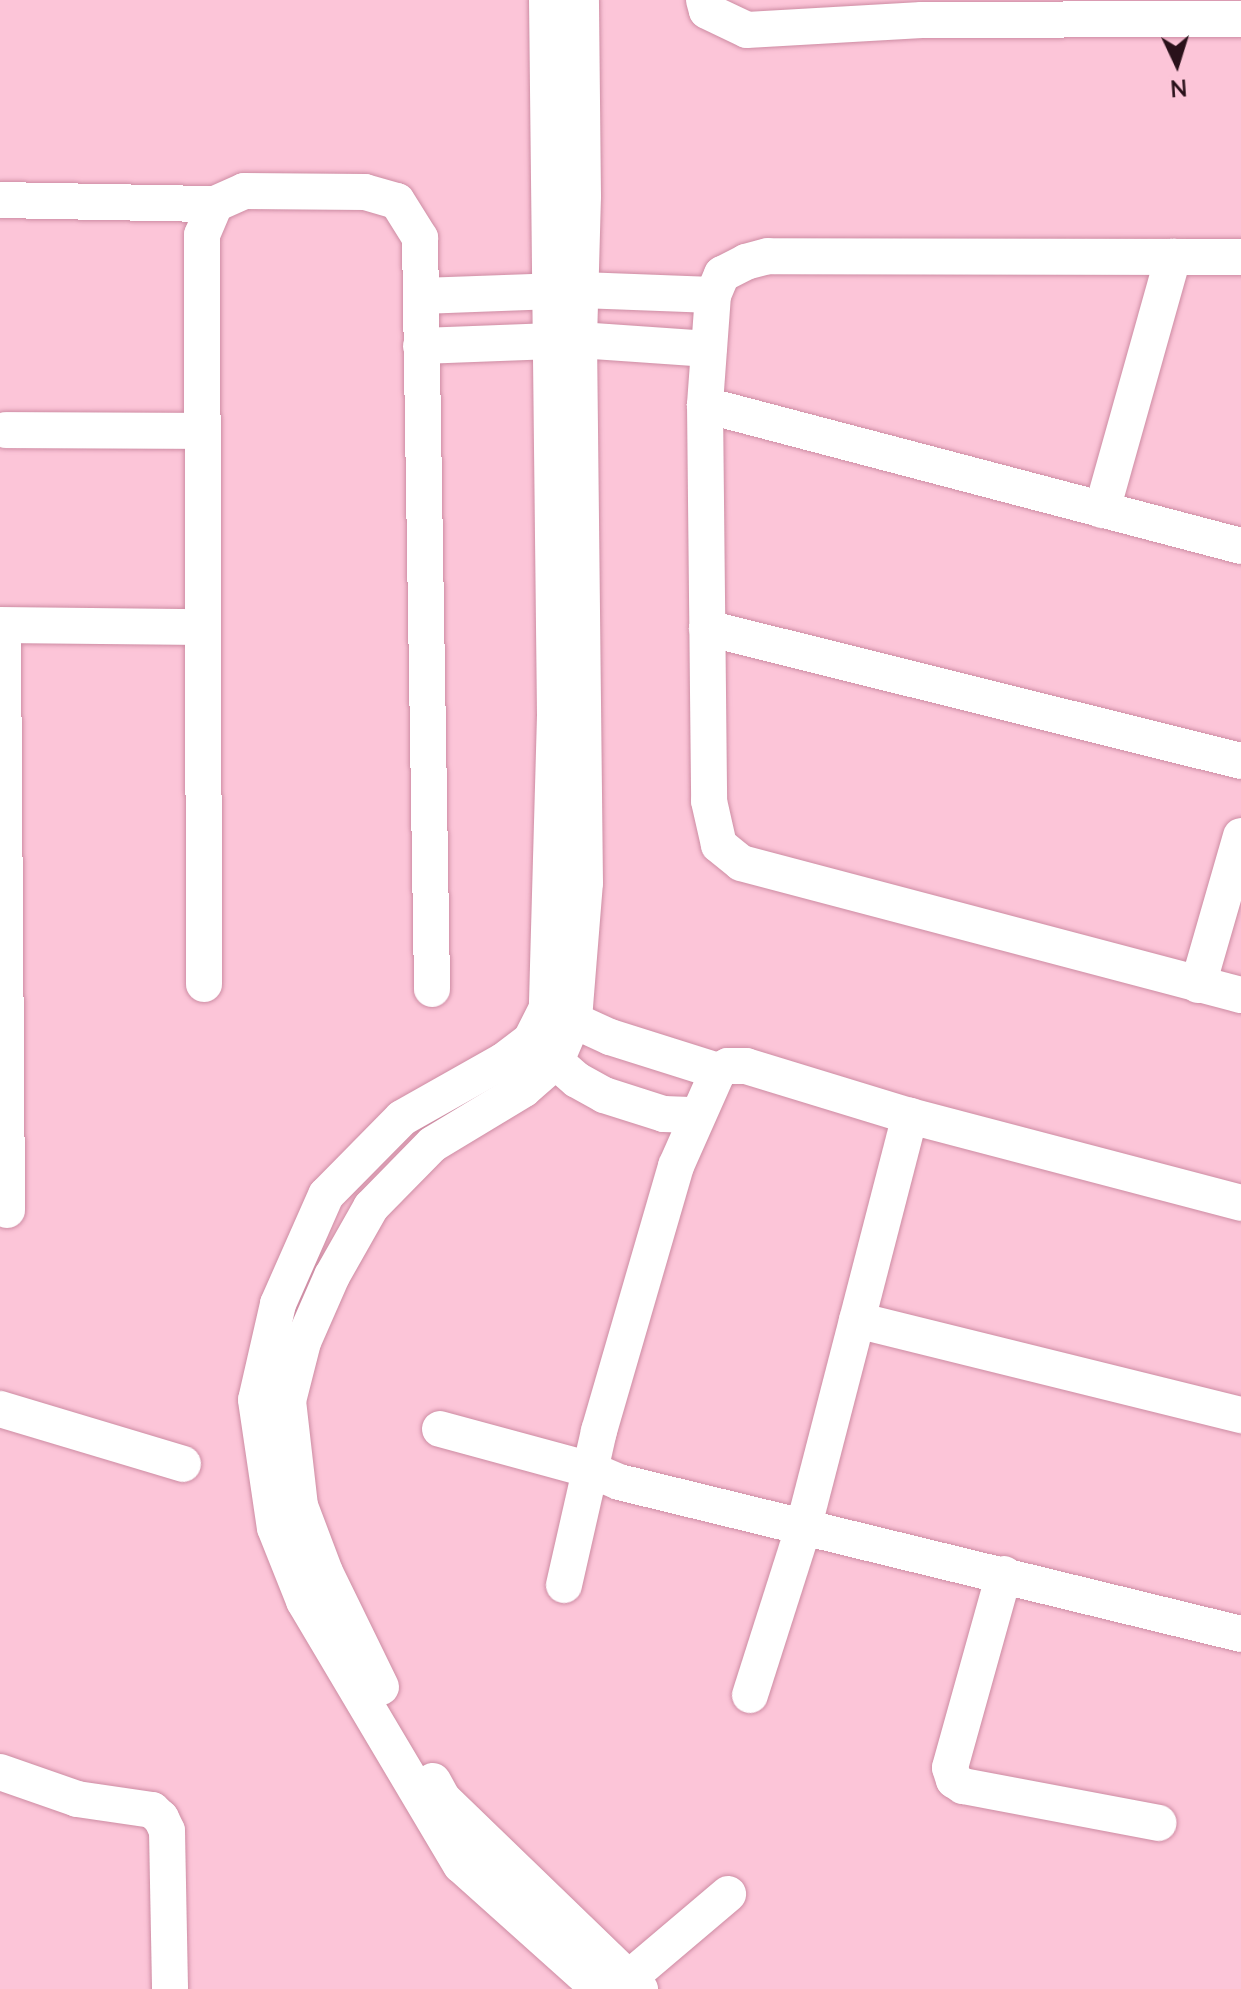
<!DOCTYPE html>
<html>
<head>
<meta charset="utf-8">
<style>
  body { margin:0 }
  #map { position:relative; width:1241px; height:1989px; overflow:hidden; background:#fcc5d8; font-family:Lato,sans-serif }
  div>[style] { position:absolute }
  .roads { filter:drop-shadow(0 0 2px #cd8ca3) drop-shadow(0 0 2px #cd8ca3) }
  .minor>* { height:36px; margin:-18px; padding:0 18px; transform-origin:18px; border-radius:18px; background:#fff }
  span { translate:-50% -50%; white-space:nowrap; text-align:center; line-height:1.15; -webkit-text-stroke:6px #fcc5d8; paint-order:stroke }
  .north { position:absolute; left:1137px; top:24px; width:80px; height:80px; -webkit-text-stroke:6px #fcc5d8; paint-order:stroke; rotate:176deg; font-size:22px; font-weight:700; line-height:32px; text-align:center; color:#29111a }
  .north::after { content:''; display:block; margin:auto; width:28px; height:36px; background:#29111a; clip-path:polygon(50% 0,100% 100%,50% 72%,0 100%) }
</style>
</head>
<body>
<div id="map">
  <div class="roads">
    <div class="minor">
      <div style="left:547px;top:0;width:715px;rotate:89.36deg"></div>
      <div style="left:555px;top:715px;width:293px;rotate:91.6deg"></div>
      <div style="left:547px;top:1008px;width:36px;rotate:117deg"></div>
      <div style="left:531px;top:1040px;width:35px;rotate:143deg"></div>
      <div style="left:503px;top:1061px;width:116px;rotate:150.6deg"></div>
      <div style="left:402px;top:1118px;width:108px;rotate:134.6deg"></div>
      <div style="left:326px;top:1195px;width:119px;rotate:113.8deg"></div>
      <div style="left:278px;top:1304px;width:98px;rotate:102.9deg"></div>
      <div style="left:256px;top:1400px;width:129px;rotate:81.6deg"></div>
      <div style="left:275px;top:1528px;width:79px;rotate:68.3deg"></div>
      <div style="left:304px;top:1601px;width:307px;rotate:59.3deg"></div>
      <div style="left:461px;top:1865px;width:186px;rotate:41.9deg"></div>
      <div style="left:704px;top:0;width:11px;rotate:75deg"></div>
      <div style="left:707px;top:11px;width:44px;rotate:25.4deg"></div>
      <div style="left:747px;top:30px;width:175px;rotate:-3.3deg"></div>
      <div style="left:922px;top:20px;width:319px;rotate:-0.2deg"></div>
      <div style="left:0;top:200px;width:215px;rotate:1.1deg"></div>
      <div style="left:1241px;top:257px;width:473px;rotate:-179.9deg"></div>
      <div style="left:768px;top:256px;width:23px;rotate:165deg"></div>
      <div style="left:746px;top:262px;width:27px;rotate:153deg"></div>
      <div style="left:722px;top:274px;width:23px;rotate:113deg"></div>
      <div style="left:713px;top:295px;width:110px;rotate:94.2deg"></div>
      <div style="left:705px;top:405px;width:396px;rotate:89.4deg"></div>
      <div style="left:709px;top:801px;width:45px;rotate:77.2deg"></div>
      <div style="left:719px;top:845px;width:28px;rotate:39deg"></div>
      <div style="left:741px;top:863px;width:517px;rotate:14.79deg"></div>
      <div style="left:421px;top:296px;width:160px;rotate:-2.1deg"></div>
      <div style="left:581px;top:290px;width:132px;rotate:2.2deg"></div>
      <div style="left:421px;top:346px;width:158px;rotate:-2.2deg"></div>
      <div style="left:579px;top:340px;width:130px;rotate:4deg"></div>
      <div style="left:705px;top:405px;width:554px;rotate:14.74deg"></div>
      <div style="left:6px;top:430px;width:196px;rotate:0.3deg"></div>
      <div style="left:1102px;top:510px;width:263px;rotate:-74.3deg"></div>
      <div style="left:0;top:625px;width:203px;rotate:0.6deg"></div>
      <div style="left:0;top:626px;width:19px;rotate:81deg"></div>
      <div style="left:3px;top:645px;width:565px;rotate:89.59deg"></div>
      <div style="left:707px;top:628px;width:550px;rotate:13.99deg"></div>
      <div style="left:204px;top:984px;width:749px;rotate:-90.15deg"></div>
      <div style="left:202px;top:235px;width:34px;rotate:-67deg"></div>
      <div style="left:215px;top:204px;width:32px;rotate:-24deg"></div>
      <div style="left:244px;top:191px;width:121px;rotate:0.5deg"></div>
      <div style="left:365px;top:192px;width:33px;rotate:16deg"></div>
      <div style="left:397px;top:201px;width:44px;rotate:58.1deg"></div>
      <div style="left:420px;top:238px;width:751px;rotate:89.08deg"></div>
      <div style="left:1198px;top:985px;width:155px;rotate:-73.9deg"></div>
      <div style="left:551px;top:1010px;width:65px;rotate:24.6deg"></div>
      <div style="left:610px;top:1037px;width:113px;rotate:17.5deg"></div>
      <div style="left:539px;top:1047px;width:50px;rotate:41deg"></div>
      <div style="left:577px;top:1080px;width:31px;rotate:29deg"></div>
      <div style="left:604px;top:1095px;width:63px;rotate:17.6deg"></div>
      <div style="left:664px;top:1114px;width:33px;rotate:2deg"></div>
      <div style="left:857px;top:1320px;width:396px;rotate:13.9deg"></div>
      <div style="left:0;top:1409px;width:191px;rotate:16.7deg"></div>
      <div style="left:440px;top:1429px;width:156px;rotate:15.2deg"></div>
      <div style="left:591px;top:1470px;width:30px;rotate:23deg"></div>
      <div style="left:619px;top:1482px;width:640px;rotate:13.73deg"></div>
      <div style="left:1004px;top:1574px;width:201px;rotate:105.6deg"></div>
      <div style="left:950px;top:1768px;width:13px;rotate:72deg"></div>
      <div style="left:954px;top:1780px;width:11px;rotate:34deg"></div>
      <div style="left:963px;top:1786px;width:199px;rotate:10.7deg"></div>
      <div style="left:564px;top:1585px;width:158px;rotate:-77.2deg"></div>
      <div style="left:599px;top:1431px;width:276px;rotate:-73.8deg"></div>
      <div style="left:676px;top:1166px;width:104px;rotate:-66.1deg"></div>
      <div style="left:718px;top:1071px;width:11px;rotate:-27deg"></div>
      <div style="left:728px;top:1066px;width:18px"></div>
      <div style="left:746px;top:1066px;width:171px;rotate:17deg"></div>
      <div style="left:910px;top:1116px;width:342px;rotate:14.7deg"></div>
      <div style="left:381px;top:1687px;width:128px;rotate:-116deg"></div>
      <div style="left:325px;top:1572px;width:71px;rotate:-110.7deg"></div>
      <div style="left:300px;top:1506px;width:106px;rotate:-96.5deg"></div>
      <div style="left:288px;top:1401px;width:61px;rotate:-75.7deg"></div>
      <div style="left:303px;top:1342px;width:72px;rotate:-66.3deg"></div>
      <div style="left:332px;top:1276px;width:79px;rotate:-60.5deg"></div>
      <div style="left:371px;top:1207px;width:88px;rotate:-45.5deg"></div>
      <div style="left:433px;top:1144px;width:106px;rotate:-31.1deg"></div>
      <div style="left:524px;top:1089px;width:43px;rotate:-41.2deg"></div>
      <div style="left:556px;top:1061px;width:46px;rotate:-66.8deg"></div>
      <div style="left:574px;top:1019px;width:136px;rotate:-85.4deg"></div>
      <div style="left:585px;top:883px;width:543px;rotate:-90.63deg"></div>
      <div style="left:579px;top:340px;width:144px;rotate:-88.4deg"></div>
      <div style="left:583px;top:196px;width:196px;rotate:-90.6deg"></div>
      <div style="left:750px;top:1695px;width:174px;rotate:-72.3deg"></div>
      <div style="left:803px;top:1529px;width:427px;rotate:-75.5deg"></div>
      <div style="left:0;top:1772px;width:82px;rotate:19.3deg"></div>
      <div style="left:77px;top:1799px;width:76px;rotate:8.3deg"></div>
      <div style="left:152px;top:1810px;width:12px;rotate:42deg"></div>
      <div style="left:161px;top:1818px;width:14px;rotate:65deg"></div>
      <div style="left:167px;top:1831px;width:158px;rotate:88.9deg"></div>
      <div style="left:433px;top:1781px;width:21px;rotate:61deg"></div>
      <div style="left:443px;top:1799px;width:274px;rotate:44deg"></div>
      <div style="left:629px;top:1978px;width:130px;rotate:-40.3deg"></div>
    </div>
  </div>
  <div class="north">N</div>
</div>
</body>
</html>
